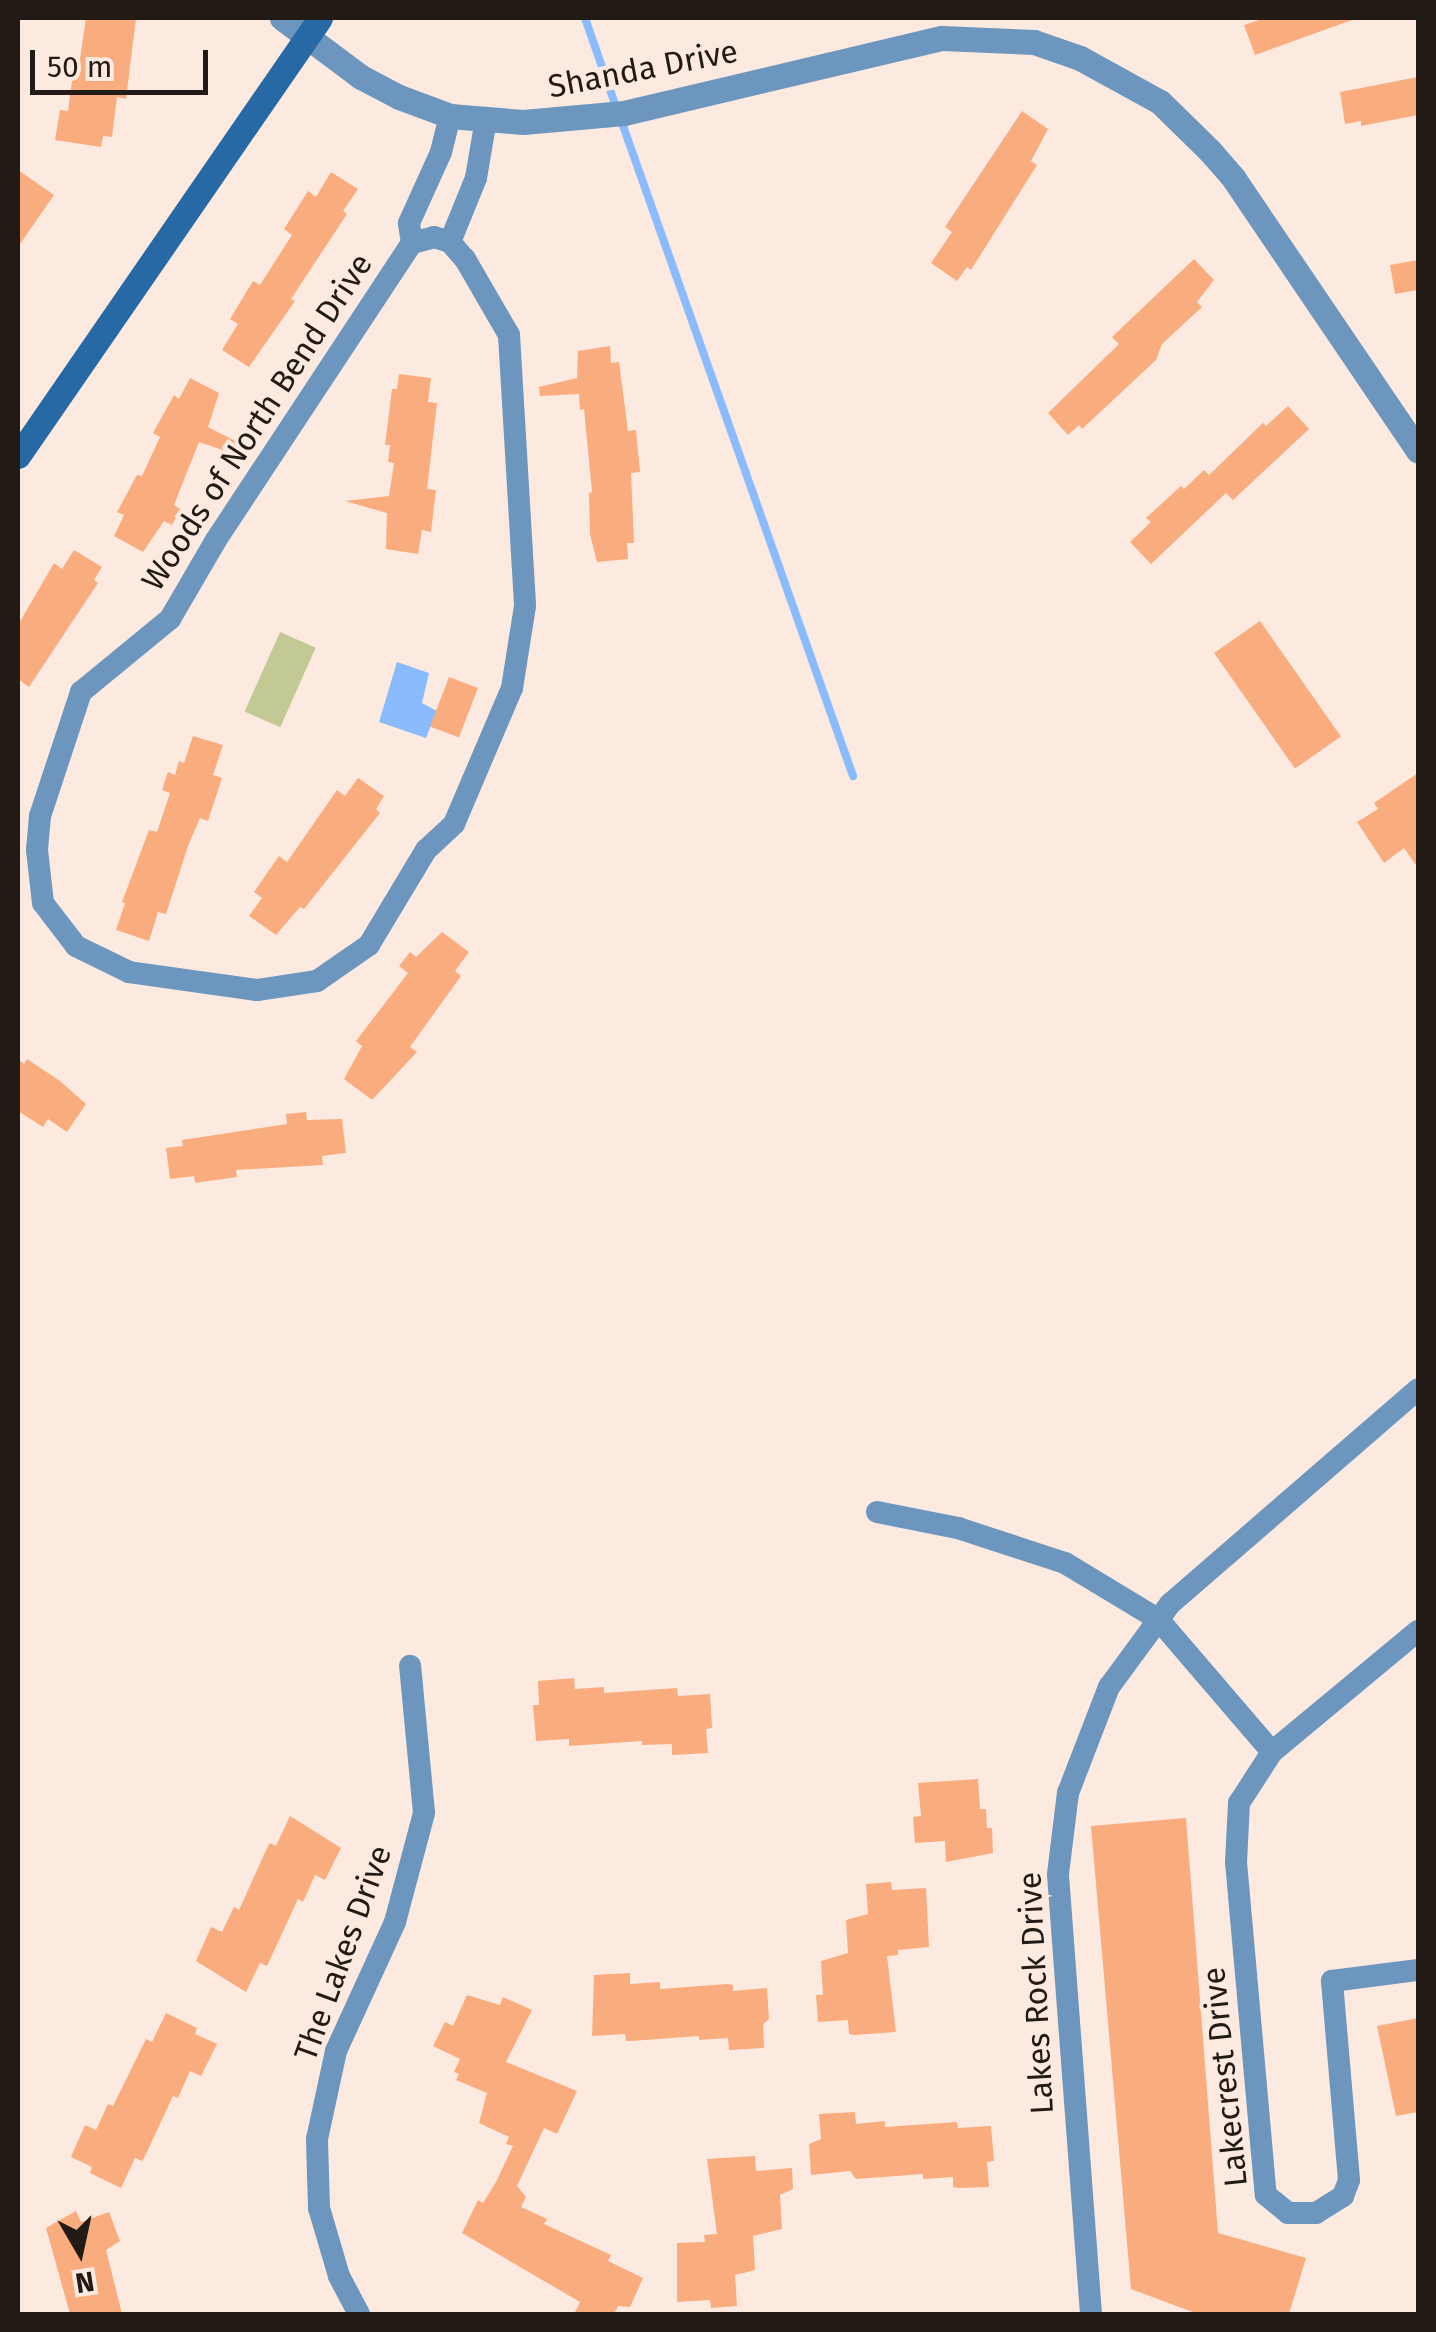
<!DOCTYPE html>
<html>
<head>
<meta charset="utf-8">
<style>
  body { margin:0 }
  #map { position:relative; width:1436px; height:2332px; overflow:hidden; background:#fceae0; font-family:"Fira Sans",sans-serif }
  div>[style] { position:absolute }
  .green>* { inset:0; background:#c2c995; transform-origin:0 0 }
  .water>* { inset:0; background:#89bbfd }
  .stream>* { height:8px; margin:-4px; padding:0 4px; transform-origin:4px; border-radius:4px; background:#89bbfd }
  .building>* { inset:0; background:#f9ad7e; transform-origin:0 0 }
  .minor>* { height:22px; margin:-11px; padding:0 11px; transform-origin:11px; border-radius:11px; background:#6c96be }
  .tertiary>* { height:25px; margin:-12.5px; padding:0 12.5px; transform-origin:12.5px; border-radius:12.5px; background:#6c96be }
  .secondary>* { height:25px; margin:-12.5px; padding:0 12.5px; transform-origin:12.5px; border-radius:12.5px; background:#2669a4 }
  span { translate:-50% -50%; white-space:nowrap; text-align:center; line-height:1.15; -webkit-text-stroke:8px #fceae0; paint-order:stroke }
  .street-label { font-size:32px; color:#211a15 }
  .frame { position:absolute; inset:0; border:20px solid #211a15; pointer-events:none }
  .north { position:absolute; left:30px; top:2202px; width:100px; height:100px; -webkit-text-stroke:8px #fceae0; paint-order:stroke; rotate:171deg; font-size:28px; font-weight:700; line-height:40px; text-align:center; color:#211a15 }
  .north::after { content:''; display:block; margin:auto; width:35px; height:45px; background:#211a15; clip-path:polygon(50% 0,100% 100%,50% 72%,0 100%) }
  .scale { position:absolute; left:30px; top:50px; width:178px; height:45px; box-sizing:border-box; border:5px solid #211a15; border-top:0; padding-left:12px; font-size:30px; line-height:35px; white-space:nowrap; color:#211a15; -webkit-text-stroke:8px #fceae0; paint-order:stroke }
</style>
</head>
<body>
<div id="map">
  <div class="green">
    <div style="left:280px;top:632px;width:39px;height:87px;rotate:24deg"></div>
  </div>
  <div class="water">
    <div style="clip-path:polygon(397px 662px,429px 673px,422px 703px,437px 711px,426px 738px,379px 722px)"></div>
  </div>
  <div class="stream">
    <div style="left:585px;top:18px;width:94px;rotate:70.8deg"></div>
    <div style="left:621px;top:120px;width:696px;rotate:70.52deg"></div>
  </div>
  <div class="building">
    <div style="clip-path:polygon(86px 18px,136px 18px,126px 99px,117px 97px,112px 137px,103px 136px,101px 147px,55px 140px,60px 110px,68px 111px,75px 58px,80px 59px)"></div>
    <div style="clip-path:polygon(1265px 18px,1352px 18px,1352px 20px,1255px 55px,1244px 25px)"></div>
    <div style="clip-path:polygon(1418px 77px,1418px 115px,1361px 126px,1361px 121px,1345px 124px,1340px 92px)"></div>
    <div style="clip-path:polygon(1022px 111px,1048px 129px,1031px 161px,1037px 165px,971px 270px,967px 267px,957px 281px,931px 263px,952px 232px,945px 227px)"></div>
    <div style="clip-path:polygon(18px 170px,54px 195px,18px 247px)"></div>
    <div style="clip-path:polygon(331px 172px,358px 189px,343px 211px,347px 214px,291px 299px,295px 301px,249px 367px,222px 350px,238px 324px,230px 319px,253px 281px,260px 285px,292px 235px,284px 229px,308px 191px,316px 197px)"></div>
    <div style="clip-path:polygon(1194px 259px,1214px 280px,1197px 302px,1202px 307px,1162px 344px,1156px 360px,1082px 429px,1079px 425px,1068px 435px,1048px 413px,1119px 344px,1112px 337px)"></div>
    <div style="clip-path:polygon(1418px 260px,1418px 290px,1395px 294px,1390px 265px)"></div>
    <div style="clip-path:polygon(610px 346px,611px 363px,619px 362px,628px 431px,636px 430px,640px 472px,631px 473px,634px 543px,627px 543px,628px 559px,597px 562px,590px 534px,589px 493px,592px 492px,584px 409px,580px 410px,579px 394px,540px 396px,539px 387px,577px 378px,578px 351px)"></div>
    <div style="clip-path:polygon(399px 374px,431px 378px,428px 402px,437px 403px,427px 489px,436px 490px,431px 532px,422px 530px,418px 554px,386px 549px,387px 513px,345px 501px,389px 496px,394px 463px,388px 462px,390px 445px,385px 445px,392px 389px,397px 389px)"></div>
    <div style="clip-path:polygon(190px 378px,219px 393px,208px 427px,245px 446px,241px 456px,199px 442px,174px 505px,180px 509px,172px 525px,164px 521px,143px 552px,114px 536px,124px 515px,117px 512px,137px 475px,142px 476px,160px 437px,153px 433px,174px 395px,179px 399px)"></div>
    <div style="clip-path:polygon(1288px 406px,1309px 429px,1233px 500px,1226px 493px,1151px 564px,1130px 542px,1151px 522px,1146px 518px,1181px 486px,1184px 489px,1204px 470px,1209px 475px,1263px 423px,1266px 426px)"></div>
    <div style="clip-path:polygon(74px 550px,102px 567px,94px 580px,98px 583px,29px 687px,18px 679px,18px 625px,54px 563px,62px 569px)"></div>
    <div style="left:1260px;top:621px;width:141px;height:56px;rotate:55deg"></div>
    <div style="left:449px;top:677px;width:31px;height:53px;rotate:21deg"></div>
    <div style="clip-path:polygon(193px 736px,223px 745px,213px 775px,222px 778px,208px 821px,200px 818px,188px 846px,166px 914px,158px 912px,149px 941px,116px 930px,125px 903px,122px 902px,149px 830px,157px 832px,170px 793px,162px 790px,168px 772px,175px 775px,179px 761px,184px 763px)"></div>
    <div style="clip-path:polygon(1418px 773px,1418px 868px,1404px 848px,1384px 863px,1357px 822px,1378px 809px,1374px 803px)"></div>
    <div style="clip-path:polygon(358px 778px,384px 796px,376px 809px,380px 813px,304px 909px,300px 907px,276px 935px,249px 916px,262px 898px,254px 892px,279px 856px,287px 862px,337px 790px,345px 796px)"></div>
    <div style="clip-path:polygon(442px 932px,469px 952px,455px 971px,461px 976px,410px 1047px,417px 1052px,372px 1100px,344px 1079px,362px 1046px,356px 1041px,408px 973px,399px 966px,410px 952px,416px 957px)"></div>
    <div style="clip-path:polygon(18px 1059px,24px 1064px,27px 1059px,60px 1081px,86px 1104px,67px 1132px,48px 1119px,43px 1127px,18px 1111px)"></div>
    <div style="clip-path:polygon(306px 1112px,307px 1120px,342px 1119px,346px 1153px,322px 1156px,323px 1165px,236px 1170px,237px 1177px,195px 1183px,194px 1176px,170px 1179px,166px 1148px,183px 1146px,182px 1140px,287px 1124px,286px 1114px)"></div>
    <div style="clip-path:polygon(574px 1678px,575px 1689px,604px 1687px,604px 1693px,677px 1688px,678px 1696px,710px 1694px,712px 1728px,706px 1729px,708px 1753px,672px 1755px,672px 1744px,642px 1745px,642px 1741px,569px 1746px,569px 1739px,536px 1741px,533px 1705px,539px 1705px,538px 1681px)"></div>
    <div style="clip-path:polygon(978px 1779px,980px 1809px,986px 1809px,987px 1828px,992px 1828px,993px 1853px,946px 1862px,945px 1841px,915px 1843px,913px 1817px,921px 1816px,918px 1783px)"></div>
    <div style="clip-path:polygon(290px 1816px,341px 1848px,325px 1880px,315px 1875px,303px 1902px,298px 1899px,267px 1966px,260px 1963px,246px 1992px,196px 1961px,211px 1927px,222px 1932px,234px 1907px,239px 1910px,267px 1848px,270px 1843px,276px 1846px)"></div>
    <div style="clip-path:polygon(1186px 1818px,1218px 2233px,1306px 2258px,1289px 2314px,1198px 2314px,1131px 2289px,1091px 1826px)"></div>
    <div style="clip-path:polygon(891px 1882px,892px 1890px,926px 1888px,929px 1947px,898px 1950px,898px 1955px,887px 1956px,896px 2032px,854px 2035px,849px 2034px,848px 2020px,818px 2022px,816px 1995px,823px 1995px,821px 1961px,848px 1953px,846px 1920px,868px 1914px,866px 1884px)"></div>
    <div style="clip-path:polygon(630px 1973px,630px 1984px,660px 1982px,660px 1989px,727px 1984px,733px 1985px,733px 1991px,767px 1988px,769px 2019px,763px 2024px,764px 2048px,729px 2050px,728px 2038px,699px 2040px,699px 2036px,631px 2041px,626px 2041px,625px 2034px,592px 2036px,594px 1975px)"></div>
    <div style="clip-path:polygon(467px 1995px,500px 2005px,503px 1997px,532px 2010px,506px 2062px,577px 2091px,557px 2134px,544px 2128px,517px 2186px,526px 2197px,521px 2207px,547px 2219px,544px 2224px,611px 2255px,608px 2261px,643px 2278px,630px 2307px,618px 2306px,614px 2314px,574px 2314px,580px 2302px,462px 2233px,478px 2200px,483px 2203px,496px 2182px,513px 2146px,506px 2144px,509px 2137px,479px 2123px,487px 2093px,456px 2080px,459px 2074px,454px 2072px,460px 2059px,433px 2046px,445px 2022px,453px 2026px)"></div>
    <div style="clip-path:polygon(166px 2013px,197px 2028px,195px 2034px,217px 2044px,201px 2076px,190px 2071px,178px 2098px,173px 2096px,145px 2156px,142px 2161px,135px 2158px,121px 2188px,94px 2175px,90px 2173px,92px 2167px,71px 2157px,85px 2125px,96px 2130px,108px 2104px,113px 2106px,146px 2039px,152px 2042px)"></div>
    <div style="clip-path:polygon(1418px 2018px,1418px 2112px,1396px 2116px,1377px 2026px)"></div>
    <div style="clip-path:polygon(855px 2112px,856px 2124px,885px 2121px,885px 2127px,957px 2122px,958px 2128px,991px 2126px,994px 2161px,987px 2162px,989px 2187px,959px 2188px,953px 2187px,953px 2177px,923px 2179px,923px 2174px,856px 2179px,850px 2171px,811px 2175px,809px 2144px,821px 2139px,819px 2114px)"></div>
    <div style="clip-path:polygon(755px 2156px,756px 2171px,792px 2168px,793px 2189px,780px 2195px,782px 2229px,753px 2236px,755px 2270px,735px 2275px,737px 2306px,711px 2308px,710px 2300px,677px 2302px,677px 2243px,705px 2242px,704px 2235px,717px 2234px,707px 2159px)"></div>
    <div style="clip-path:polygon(76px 2211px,81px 2222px,109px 2212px,120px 2241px,106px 2250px,122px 2314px,70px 2314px,46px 2228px)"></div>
  </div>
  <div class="minor">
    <div style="left:450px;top:242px;width:69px;rotate:-67.9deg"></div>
    <div style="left:476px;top:178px;width:60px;rotate:-80.4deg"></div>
    <div style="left:412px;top:243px;width:23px;rotate:-15deg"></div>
    <div style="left:434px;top:237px;width:17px;rotate:17deg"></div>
    <div style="left:450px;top:242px;width:23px;rotate:49deg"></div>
    <div style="left:465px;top:259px;width:88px;rotate:59.9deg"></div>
    <div style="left:509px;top:335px;width:271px;rotate:86.6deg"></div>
    <div style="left:525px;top:606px;width:83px;rotate:99deg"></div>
    <div style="left:512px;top:688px;width:148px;rotate:113.1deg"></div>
    <div style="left:454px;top:824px;width:38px;rotate:137deg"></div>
    <div style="left:426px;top:850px;width:111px;rotate:121deg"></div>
    <div style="left:369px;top:945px;width:63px;rotate:145.3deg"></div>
    <div style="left:317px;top:981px;width:61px;rotate:171.5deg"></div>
    <div style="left:257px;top:990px;width:129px;rotate:-172deg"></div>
    <div style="left:129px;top:972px;width:59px;rotate:-153.9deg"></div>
    <div style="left:76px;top:946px;width:54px;rotate:-127.5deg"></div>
    <div style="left:43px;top:903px;width:53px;rotate:-96.5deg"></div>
    <div style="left:37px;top:850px;width:34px;rotate:-85deg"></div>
    <div style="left:40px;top:816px;width:131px;rotate:-71.7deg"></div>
    <div style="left:81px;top:692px;width:115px;rotate:-39.4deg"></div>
    <div style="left:170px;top:619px;width:91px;rotate:-59.8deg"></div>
    <div style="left:216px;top:540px;width:356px;rotate:-56.6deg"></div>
    <div style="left:412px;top:243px;width:20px;rotate:-99deg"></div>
    <div style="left:409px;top:223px;width:78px;rotate:-65.7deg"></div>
    <div style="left:441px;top:152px;width:37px;rotate:-76deg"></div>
    <div style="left:877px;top:1512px;width:83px;rotate:11.2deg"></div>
    <div style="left:958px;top:1528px;width:113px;rotate:18.1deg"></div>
    <div style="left:1065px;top:1563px;width:109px;rotate:31.1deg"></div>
    <div style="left:1158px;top:1619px;width:175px;rotate:49.4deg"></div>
    <div style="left:1272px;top:1752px;width:61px;rotate:122.9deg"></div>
    <div style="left:1239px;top:1803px;width:59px;rotate:92.9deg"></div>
    <div style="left:1236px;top:1862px;width:334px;rotate:84.9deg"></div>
    <div style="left:1266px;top:2195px;width:28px;rotate:39deg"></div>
    <div style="left:1288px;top:2213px;width:28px"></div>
    <div style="left:1316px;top:2213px;width:32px;rotate:-32deg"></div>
    <div style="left:1343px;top:2196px;width:17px;rotate:-69deg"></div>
    <div style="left:1349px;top:2180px;width:200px;rotate:-94.9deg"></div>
    <div style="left:1332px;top:1981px;width:87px;rotate:-7.3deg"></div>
    <div style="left:1272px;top:1752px;width:190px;rotate:-39.7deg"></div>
    <div style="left:359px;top:2314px;width:43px;rotate:-117.8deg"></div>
    <div style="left:339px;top:2276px;width:71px;rotate:-106.4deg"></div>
    <div style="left:319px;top:2208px;width:69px;rotate:-91.7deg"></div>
    <div style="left:317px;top:2139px;width:90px;rotate:-77.8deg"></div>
    <div style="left:336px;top:2051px;width:142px;rotate:-65.4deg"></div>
    <div style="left:395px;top:1922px;width:113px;rotate:-75.1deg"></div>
    <div style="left:424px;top:1813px;width:148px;rotate:-95.4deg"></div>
    <div style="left:1091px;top:2314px;width:441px;rotate:-94.3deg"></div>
    <div style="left:1058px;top:1874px;width:82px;rotate:-83deg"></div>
    <div style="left:1068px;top:1793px;width:114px;rotate:-68.9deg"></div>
    <div style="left:1109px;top:1687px;width:103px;rotate:-53.7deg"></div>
    <div style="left:1170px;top:1604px;width:328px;rotate:-40.9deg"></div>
  </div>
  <div class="tertiary">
    <div style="left:282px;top:18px;width:99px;rotate:36.8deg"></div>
    <div style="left:361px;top:77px;width:43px;rotate:27.8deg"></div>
    <div style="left:399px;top:97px;width:54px;rotate:20.4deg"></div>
    <div style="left:450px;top:116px;width:73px;rotate:4.7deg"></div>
    <div style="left:523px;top:122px;width:101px;rotate:-5.1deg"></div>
    <div style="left:624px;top:113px;width:327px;rotate:-13.3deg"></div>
    <div style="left:942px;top:38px;width:92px;rotate:2.5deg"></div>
    <div style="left:1034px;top:42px;width:49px;rotate:19.2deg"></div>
    <div style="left:1080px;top:58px;width:91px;rotate:28.8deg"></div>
    <div style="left:1160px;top:102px;width:70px;rotate:44.4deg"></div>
    <div style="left:1210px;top:151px;width:37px;rotate:49deg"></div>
    <div style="left:1234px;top:179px;width:328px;rotate:55.9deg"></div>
  </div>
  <div class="secondary">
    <div style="left:18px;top:456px;width:532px;rotate:-55.41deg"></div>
  </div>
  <div class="street-label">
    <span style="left:643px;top:69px;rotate:-11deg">Shanda Drive</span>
    <span style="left:257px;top:422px;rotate:-57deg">Woods of North Bend Drive</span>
    <span style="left:343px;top:1953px;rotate:-70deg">The Lakes Drive</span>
    <span style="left:1036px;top:1993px;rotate:-93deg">Lakes Rock Drive</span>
    <span style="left:1225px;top:2077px;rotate:-96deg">Lakecrest Drive</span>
  </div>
  <div class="frame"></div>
  <div class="north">N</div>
  <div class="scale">50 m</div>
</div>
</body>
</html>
